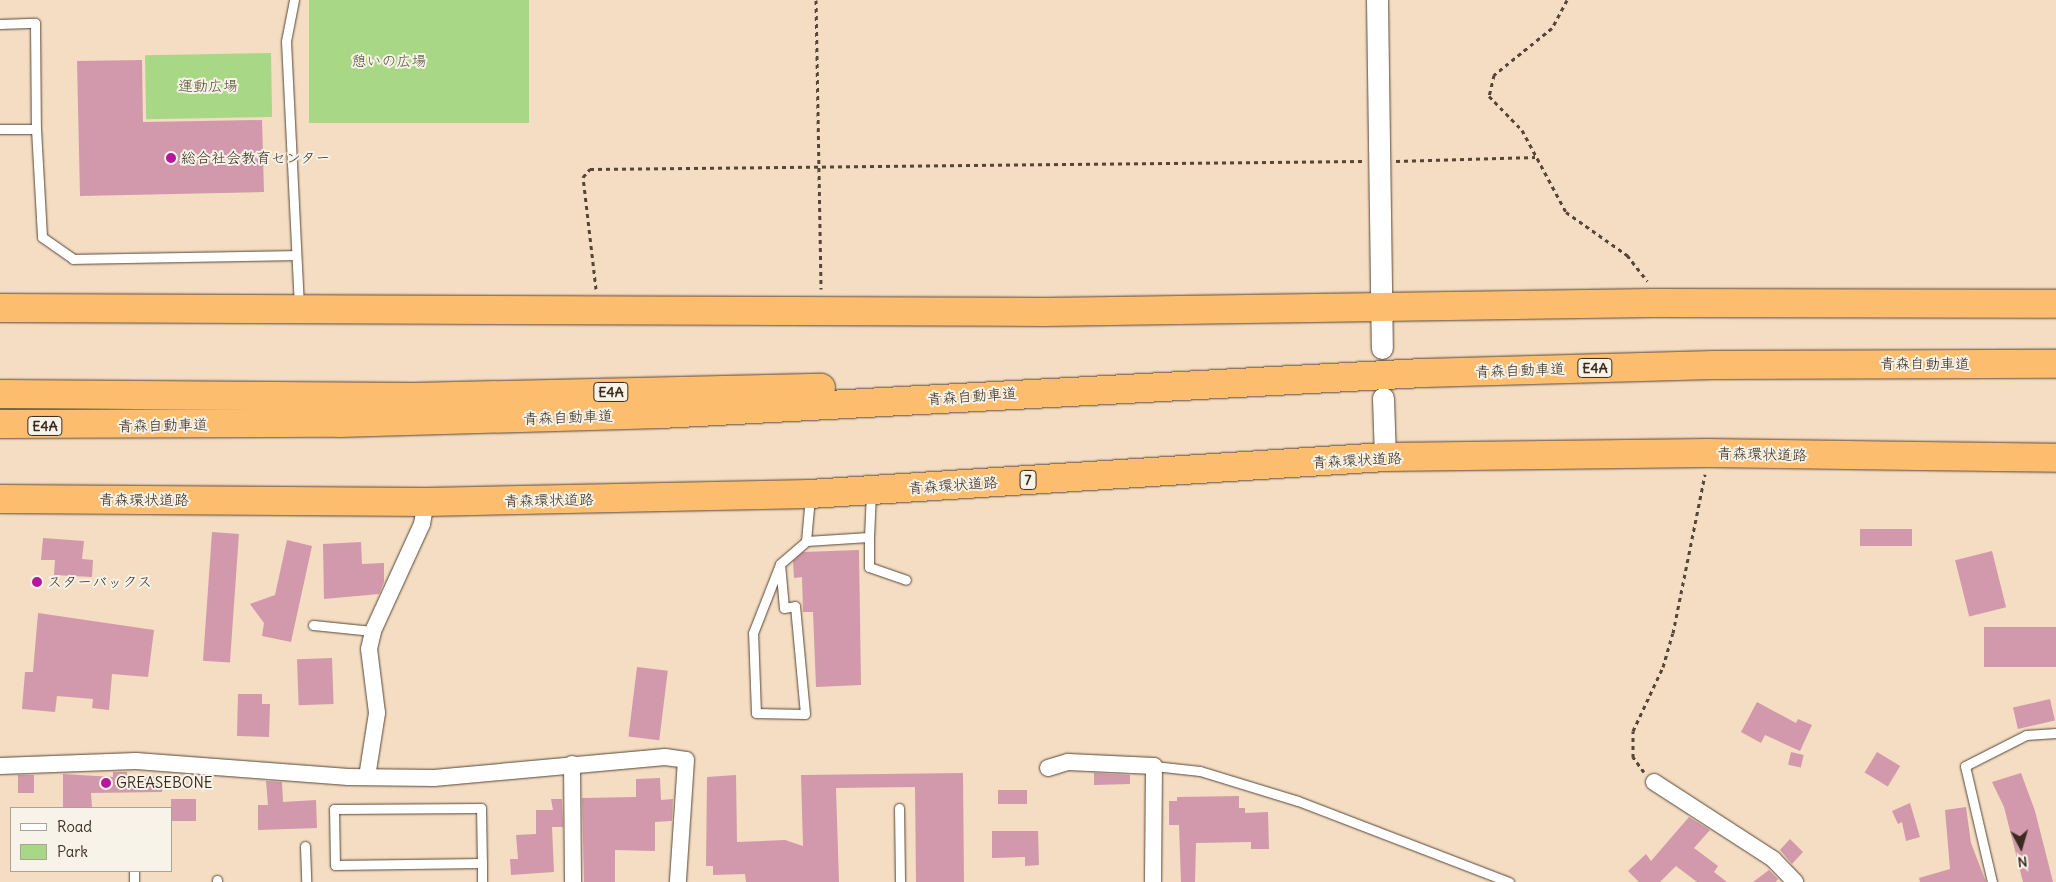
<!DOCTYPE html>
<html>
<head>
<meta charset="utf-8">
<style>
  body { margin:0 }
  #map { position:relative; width:2056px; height:882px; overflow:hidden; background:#f4ddc2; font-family:Delius,"Klee One",sans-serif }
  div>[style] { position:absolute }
  .green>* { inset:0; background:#a8d886; transform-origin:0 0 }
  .building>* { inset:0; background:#d199ab; transform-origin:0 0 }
  .path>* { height:3px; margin-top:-1.5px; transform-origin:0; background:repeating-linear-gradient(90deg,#574537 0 4px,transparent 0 8px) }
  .roads { filter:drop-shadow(0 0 1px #574537) drop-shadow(0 0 1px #574537) }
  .service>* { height:9px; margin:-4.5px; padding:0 4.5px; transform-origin:4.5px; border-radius:4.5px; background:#fff }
  .minor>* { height:16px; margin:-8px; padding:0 8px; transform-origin:8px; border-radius:8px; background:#fff }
  .tertiary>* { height:21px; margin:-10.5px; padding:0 10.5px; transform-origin:10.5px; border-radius:10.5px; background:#fff }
  .trunk>* { height:28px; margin:-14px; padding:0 14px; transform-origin:14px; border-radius:14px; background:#fcbd6f }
  .motorway>* { height:28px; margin:-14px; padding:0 14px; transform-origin:14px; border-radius:14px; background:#fcbd6f }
  .dots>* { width:14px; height:14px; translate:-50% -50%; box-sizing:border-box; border:2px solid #f7f3e8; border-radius:50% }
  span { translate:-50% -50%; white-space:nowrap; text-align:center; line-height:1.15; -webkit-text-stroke:4px #f7f3e8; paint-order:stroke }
  .shield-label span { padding:1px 4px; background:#f7f3e8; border:1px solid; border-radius:4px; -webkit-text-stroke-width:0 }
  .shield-label { font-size:14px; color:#3b2a1e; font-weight:700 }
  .park-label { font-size:15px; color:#565638 }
  .poi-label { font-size:15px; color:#3b2a1e }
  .left { translate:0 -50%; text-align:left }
  .street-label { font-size:15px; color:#3b2a1e }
  .legend { position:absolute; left:10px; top:807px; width:162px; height:65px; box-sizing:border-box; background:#f7f3e8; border:1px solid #aca397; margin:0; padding:6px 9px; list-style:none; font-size:15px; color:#3b2a1e }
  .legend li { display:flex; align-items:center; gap:10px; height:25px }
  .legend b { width:25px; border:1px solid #aca397 }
  .north { position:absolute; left:1996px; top:822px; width:50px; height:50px; -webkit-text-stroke:4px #f7f3e8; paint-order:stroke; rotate:174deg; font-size:14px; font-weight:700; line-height:20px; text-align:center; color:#3b2a1e }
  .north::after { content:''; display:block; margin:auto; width:18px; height:22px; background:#3b2a1e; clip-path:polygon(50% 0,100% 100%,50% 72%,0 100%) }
</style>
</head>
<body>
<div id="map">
  <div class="green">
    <div style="left:309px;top:0;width:220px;height:123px"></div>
    <div style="left:271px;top:53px;width:64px;height:126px;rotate:89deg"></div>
  </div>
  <div class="building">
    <div style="clip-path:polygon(142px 60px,143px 122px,262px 120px,264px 192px,80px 196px,77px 61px)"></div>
    <div style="left:1912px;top:529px;width:17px;height:52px;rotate:90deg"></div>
    <div style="left:212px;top:532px;width:27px;height:129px;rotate:4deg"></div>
    <div style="clip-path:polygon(43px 538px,84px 541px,82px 559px,93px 560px,92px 577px,54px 575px,55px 560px,41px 560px)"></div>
    <div style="clip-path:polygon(287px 540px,312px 546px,291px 642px,262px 636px,264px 623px,250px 604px,275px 595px)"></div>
    <div style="clip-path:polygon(361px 542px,362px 564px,384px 563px,384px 582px,379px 594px,324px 599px,323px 544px)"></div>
    <div style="clip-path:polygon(859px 550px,861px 685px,816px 687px,813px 612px,803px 612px,802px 577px,794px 578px,793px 561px,803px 552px)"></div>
    <div style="left:1992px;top:551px;width:58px;height:38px;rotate:76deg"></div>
    <div style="clip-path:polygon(38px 613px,154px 630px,148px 677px,112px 674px,109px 710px,92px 708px,93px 699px,57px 696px,55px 712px,22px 709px,25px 672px,33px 672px)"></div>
    <div style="left:2056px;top:627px;width:40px;height:72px;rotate:90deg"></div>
    <div style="left:332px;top:658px;width:46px;height:35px;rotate:88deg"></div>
    <div style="left:637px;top:667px;width:31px;height:70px;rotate:7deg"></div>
    <div style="clip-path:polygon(238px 694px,262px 694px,262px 704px,270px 704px,269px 737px,237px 736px)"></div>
    <div style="left:2050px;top:699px;width:22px;height:38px;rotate:77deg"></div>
    <div style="clip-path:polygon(1757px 702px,1796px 723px,1798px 719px,1812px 725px,1800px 751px,1765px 735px,1761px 743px,1741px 732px)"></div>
    <div style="left:1791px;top:752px;width:13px;height:13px;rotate:13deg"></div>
    <div style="left:1877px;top:752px;width:27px;height:24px;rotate:31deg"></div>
    <div style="clip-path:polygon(113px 772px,127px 772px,127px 779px,161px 776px,162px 792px,91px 793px,92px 808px,63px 808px,63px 774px,113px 777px)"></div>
    <div style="clip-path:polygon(963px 773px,964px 882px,916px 882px,915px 787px,836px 788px,839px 882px,746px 882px,745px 874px,713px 875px,713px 866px,706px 866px,707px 777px,736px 775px,737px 842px,785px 840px,803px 846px,801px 775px)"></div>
    <div style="clip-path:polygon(1094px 773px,1130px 775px,1130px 784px,1094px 785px)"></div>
    <div style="clip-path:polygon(2021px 773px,2035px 811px,2053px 882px,2023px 882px,2004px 807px,1992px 782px)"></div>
    <div style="left:18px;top:775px;width:16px;height:18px"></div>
    <div style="clip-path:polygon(660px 778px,661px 800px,673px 799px,672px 821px,655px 822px,655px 851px,615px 850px,615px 882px,584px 882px,582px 798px,636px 797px,636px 779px)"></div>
    <div style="clip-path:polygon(266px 781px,282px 782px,283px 802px,316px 800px,317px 828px,258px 830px,258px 805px,268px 805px)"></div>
    <div style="left:998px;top:790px;width:29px;height:14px"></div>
    <div style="clip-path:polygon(1239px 796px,1239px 808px,1245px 808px,1245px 813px,1268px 812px,1269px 849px,1251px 849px,1251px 842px,1196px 843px,1195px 882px,1181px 882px,1179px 825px,1169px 825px,1169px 801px,1177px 801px,1177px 797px)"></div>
    <div style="left:171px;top:799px;width:25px;height:22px"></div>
    <div style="clip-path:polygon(551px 799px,562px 799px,563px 827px,552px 827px,554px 872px,511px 875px,510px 859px,518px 859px,516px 835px,536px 834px,536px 810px,553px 810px)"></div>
    <div style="clip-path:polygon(1910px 803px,1920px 837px,1906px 841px,1902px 822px,1898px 824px,1892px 811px)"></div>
    <div style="clip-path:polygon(1966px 807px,1971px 843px,1986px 882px,1920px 882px,1919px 878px,1950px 869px,1945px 810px)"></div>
    <div style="clip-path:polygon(1689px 817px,1710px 830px,1694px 848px,1718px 866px,1714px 872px,1727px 882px,1697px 882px,1676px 866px,1660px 882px,1639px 882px,1628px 871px,1646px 854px,1651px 861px)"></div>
    <div style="clip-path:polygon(992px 831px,1038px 831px,1039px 865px,1025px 866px,1025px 857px,992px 858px)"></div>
    <div style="clip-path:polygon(1790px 839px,1803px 852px,1792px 864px,1780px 850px)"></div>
    <div style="clip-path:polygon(1769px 870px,1778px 879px,1776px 882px,1753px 882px)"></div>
  </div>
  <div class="path">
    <div style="left:816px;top:0;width:289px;rotate:89deg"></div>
    <div style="left:1567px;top:0;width:32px;rotate:118deg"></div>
    <div style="left:1552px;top:28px;width:75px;rotate:141deg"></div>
    <div style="left:1494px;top:75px;width:22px;rotate:103deg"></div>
    <div style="left:1489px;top:96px;width:47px;rotate:45.9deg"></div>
    <div style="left:1522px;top:130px;width:93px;rotate:61.8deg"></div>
    <div style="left:1566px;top:212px;width:75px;rotate:35.2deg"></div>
    <div style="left:1627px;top:255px;width:33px;rotate:52deg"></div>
    <div style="left:1396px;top:161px;width:139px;rotate:-1.6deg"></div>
    <div style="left:596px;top:289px;width:113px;rotate:-96.6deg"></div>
    <div style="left:583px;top:177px;width:11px;rotate:-49deg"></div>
    <div style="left:590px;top:169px;width:772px;rotate:-0.59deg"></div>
    <div style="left:1644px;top:772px;width:19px;rotate:-126deg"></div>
    <div style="left:1633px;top:757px;width:26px;rotate:-90deg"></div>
    <div style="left:1633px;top:731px;width:71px;rotate:-64.9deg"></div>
    <div style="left:1663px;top:667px;width:35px;rotate:-74deg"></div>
    <div style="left:1673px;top:633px;width:162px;rotate:-78.6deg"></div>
  </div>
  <div class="roads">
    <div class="service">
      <div style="left:294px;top:0;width:42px;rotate:101deg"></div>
      <div style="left:286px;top:41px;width:265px;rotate:87.2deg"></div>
      <div style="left:0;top:24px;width:35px;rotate:-2deg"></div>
      <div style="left:35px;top:23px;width:106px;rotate:89.5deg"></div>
      <div style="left:36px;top:129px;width:36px;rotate:180deg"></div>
      <div style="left:36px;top:129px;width:108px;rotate:86.8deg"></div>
      <div style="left:42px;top:237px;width:38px;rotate:35deg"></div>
      <div style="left:73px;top:259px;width:223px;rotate:-1deg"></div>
      <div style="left:810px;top:497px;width:44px;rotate:95.2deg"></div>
      <div style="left:806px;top:541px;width:63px;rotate:-3.6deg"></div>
      <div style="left:869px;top:537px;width:44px;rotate:-87.4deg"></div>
      <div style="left:869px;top:537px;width:30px;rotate:90deg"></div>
      <div style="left:869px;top:567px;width:39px;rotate:19deg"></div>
      <div style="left:780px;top:564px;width:44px;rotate:84.8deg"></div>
      <div style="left:784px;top:608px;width:11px;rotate:-10deg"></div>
      <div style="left:795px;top:606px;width:108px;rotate:84.7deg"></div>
      <div style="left:805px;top:714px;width:49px;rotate:-178.8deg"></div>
      <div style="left:756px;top:713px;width:80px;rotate:-92.1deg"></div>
      <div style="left:753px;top:633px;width:74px;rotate:-68.6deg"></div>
      <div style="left:780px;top:564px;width:35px;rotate:-41deg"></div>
      <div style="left:313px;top:625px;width:60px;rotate:5.7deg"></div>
      <div style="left:1154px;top:766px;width:46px;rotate:6.2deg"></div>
      <div style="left:1200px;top:771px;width:102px;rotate:17deg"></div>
      <div style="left:1298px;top:801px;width:226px;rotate:21deg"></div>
      <div style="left:899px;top:808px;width:74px;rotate:89.2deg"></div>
      <div style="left:305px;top:846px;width:36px;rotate:88deg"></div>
      <div style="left:482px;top:863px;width:147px;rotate:179.2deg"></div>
      <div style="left:335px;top:865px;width:56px;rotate:-91deg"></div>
      <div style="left:334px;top:809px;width:147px;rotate:-0.4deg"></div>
      <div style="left:481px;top:808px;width:55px;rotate:89deg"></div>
      <div style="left:482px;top:863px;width:19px;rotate:90deg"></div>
      <div style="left:217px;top:880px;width:2px;rotate:90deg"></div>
      <div style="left:134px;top:882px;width:11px;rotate:-90deg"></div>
      <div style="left:1992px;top:882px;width:119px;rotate:-103.1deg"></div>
      <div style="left:1965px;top:766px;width:68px;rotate:-26.9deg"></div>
      <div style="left:2026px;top:735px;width:30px;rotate:-4deg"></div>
    </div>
    <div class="minor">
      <div style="left:572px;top:764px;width:118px;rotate:89.5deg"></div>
      <div style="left:0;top:766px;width:136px;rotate:-2.1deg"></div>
      <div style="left:136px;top:761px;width:213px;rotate:4.3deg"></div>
      <div style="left:348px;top:777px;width:86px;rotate:0.7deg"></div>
      <div style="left:434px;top:778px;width:232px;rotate:-5.2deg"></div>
      <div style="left:665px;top:757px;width:21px;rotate:8deg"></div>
      <div style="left:686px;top:760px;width:122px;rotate:93.8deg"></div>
      <div style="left:1048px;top:768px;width:21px;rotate:-17deg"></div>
      <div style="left:1068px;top:762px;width:86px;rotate:2.7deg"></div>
      <div style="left:1154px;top:766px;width:116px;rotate:90.5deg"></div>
      <div style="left:367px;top:777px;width:65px;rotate:-81.1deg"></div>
      <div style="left:377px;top:713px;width:64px;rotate:-97.1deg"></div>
      <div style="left:369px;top:649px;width:18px;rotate:-77deg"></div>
      <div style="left:373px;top:631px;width:118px;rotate:-65.4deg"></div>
      <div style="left:422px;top:524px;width:22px;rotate:-80deg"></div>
      <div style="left:1654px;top:782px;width:142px;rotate:32.9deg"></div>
      <div style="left:1773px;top:859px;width:32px;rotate:46deg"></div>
    </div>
    <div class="tertiary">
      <div style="left:1377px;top:0;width:348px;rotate:89.2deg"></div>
      <div style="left:1383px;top:398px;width:59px;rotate:88.1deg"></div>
    </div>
    <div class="trunk">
      <div style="left:0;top:308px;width:1044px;rotate:0.22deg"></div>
      <div style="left:1044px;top:312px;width:609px;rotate:-0.85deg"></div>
      <div style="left:1653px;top:303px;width:403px;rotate:0.1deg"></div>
      <div style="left:0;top:499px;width:426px;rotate:0.4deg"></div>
      <div style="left:426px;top:502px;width:384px;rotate:-1.2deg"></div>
      <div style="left:810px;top:494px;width:576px;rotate:-3.68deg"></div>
      <div style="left:1385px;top:457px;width:323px;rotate:-0.7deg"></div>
      <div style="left:1708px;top:453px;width:348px;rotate:0.8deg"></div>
    </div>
    <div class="motorway">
      <div style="left:0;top:394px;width:413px;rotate:0.4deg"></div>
      <div style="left:413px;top:397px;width:408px;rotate:-1.3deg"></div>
      <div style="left:0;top:424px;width:339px;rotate:-0.2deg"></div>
      <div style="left:339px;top:423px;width:322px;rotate:-1.6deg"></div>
      <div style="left:661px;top:414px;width:764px;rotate:-3.08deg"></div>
      <div style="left:1424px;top:373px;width:290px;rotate:-1.6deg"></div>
      <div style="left:1714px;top:365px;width:342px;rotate:-0.2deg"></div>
    </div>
  </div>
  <div class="dots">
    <div style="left:171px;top:158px;background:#b5179e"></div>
    <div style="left:37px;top:582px;background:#b5179e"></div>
    <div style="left:106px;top:783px;background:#b5179e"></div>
  </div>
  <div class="shield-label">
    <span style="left:1595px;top:368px">E4A</span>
    <span style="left:611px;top:392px">E4A</span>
    <span style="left:45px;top:426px">E4A</span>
    <span style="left:1028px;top:480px">7</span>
  </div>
  <div class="park-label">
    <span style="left:389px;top:61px">憩いの広場</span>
    <span style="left:208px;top:86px">運動広場</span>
  </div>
  <div class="poi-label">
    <span class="left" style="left:181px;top:158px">総合社会教育センター</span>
    <span class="left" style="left:47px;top:582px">スターバックス</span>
    <span class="left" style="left:116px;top:783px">GREASEBONE</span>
  </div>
  <div class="street-label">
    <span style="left:1925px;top:364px">青森自動車道</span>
    <span style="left:1520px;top:370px;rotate:-2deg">青森自動車道</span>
    <span style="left:972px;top:396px;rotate:-4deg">青森自動車道</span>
    <span style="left:568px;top:417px;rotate:-2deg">青森自動車道</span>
    <span style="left:163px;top:425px;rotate:-1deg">青森自動車道</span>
    <span style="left:1762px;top:454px;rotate:1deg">青森環状道路</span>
    <span style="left:1357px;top:460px;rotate:-3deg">青森環状道路</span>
    <span style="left:953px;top:485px;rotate:-4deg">青森環状道路</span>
    <span style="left:144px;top:500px">青森環状道路</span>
    <span style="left:549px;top:500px;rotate:-1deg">青森環状道路</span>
  </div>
  <ul class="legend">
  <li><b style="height:6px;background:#fff"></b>Road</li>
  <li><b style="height:14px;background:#a8d886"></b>Park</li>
  </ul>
  <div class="north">N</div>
</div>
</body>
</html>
